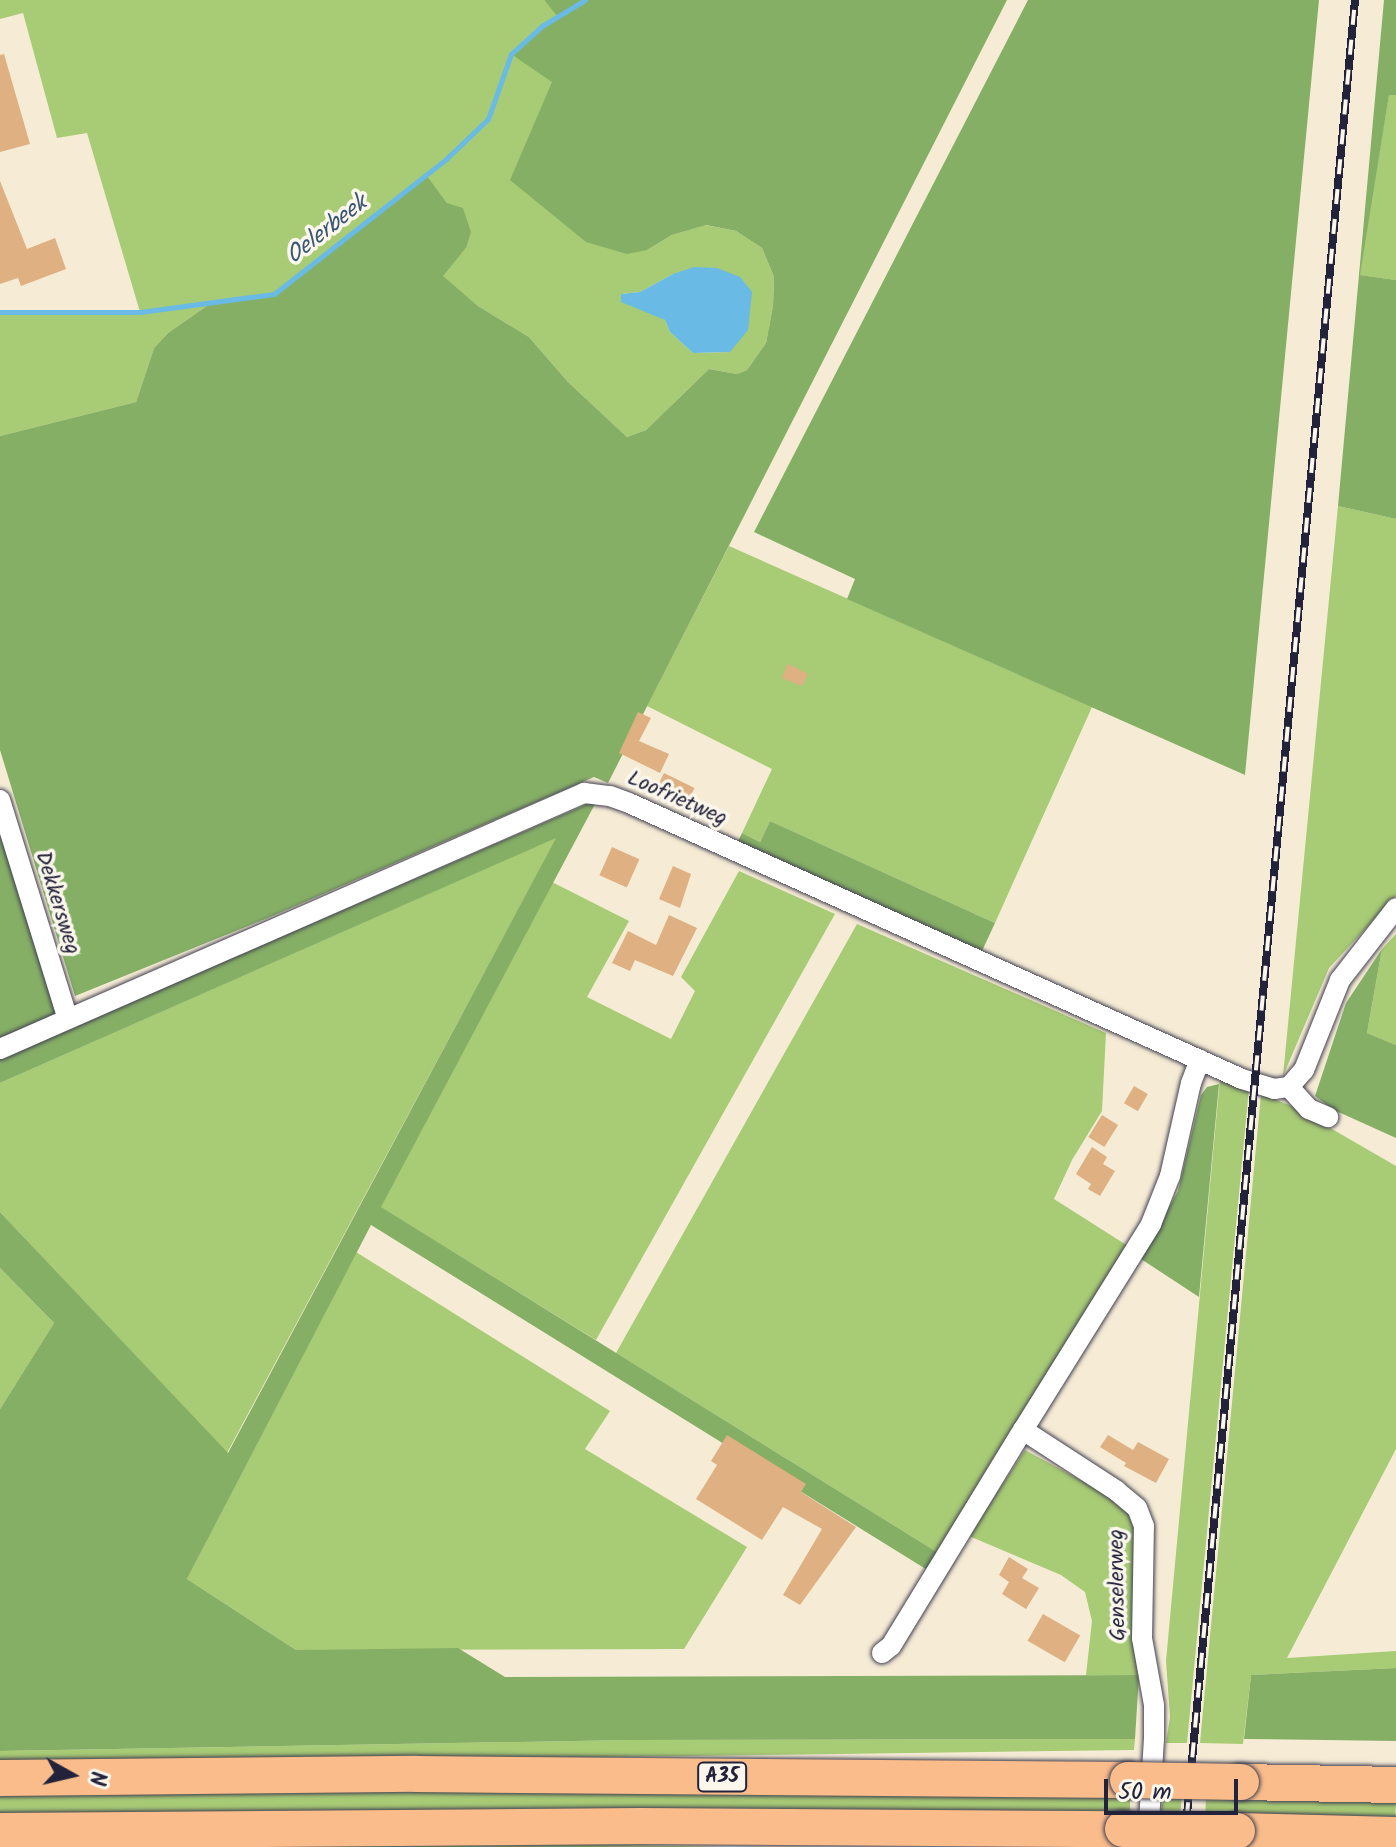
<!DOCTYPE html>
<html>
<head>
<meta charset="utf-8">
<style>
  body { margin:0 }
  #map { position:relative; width:1396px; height:1847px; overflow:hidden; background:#f6ecd6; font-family:Kalam,sans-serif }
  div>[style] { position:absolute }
  .green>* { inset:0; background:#a8cb75; transform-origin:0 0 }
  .forest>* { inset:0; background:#86af66 }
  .water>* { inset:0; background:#69bae4 }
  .stream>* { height:5px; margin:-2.5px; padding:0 2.5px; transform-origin:2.5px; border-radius:2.5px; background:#69bae4 }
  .building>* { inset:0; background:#dfb081; transform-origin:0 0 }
  .roads { filter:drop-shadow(0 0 2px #424052) drop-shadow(0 0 2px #424052) }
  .minor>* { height:20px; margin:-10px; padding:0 10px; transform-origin:10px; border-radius:10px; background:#fff }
  .motorway>* { height:36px; margin:-18px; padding:0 18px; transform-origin:18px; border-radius:18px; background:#fabc8b }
  .rail>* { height:8px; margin-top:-4px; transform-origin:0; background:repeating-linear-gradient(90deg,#fbf7ec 0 15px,#22223b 0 30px); box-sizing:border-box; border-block:2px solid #22223b }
  .bridges { filter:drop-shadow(0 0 2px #424052) drop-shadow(0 0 2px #424052) }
  .motorway-bridge>* { height:36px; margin:-18px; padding:0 18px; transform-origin:18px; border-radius:18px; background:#fabc8b }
  span { translate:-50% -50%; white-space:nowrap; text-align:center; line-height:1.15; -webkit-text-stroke:7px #fbf7ec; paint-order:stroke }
  .shield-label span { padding:2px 6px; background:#fbf7ec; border:2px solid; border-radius:6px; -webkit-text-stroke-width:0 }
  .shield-label { font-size:20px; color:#22223b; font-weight:700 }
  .street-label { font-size:22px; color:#22223b }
  .water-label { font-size:24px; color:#3b5776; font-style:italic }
  .north { position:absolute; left:32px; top:1735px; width:80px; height:80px; -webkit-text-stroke:6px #fbf7ec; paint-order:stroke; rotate:98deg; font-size:22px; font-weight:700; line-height:32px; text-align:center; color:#22223b }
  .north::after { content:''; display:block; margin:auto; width:28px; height:36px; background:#22223b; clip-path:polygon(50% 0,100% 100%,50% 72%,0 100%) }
  .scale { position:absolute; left:1104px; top:1779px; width:134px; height:36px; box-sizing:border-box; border:4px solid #22223b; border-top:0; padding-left:10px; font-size:24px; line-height:28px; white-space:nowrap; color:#22223b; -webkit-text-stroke:6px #fbf7ec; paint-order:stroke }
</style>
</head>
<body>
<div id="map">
  <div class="green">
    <div style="clip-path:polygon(evenodd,0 0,544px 0,559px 16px,542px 26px,552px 82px,647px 250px,672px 235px,705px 225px,736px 231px,762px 248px,774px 277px,773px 306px,766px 343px,747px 370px,737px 374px,709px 369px,646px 430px,627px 437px,568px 382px,529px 337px,478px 306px,442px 276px,466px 248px,447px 203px,427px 177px,274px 294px,211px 303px,168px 333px,154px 348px,136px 402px,0 436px,0 312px,140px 312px,87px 133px,57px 138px,23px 13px,0 19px,0 0,673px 274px,729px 352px,693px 353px,670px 332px,665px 320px,621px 294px,640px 292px,673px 274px)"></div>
    <div style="clip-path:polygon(1389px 94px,1396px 95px,1396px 280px,1359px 275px)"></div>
    <div style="clip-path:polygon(1338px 506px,1396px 519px,1396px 896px,1329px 968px,1283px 1076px)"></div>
    <div style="clip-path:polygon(729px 546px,1092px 707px,995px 923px,770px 821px,760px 842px,742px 833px,772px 769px,647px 706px)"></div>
    <div style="clip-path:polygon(557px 837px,364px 1197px,227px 1453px,0 1212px,0 1083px)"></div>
    <div style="clip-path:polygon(739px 871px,835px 914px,596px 1340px,380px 1207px,552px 882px,629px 921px,587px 997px,671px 1039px,695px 991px,681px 977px)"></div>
    <div style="clip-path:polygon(857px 924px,1106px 1033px,1102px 1111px,1072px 1160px,1054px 1199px,1128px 1246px,940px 1554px,616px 1353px)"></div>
    <div style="clip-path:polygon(1396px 934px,1396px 1045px,1367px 1033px,1382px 949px)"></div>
    <div style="clip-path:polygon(1220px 1078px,1249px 1088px,1187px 1743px,1166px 1743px,1170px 1717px,1166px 1661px)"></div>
    <div style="clip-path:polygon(1261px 1094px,1294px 1107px,1396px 1166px,1396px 1449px,1287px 1658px,1396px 1651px,1396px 1668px,1251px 1675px,1243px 1744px,1200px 1743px)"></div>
    <div style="clip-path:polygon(356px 1252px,610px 1411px,585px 1449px,747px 1547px,684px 1649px,296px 1650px,187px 1579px)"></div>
    <div style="clip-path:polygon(0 1268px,54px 1323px,0 1409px)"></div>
    <div style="clip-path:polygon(1025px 1450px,1126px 1505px,1137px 1529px,1139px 1675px,1086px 1675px,1092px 1621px,1085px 1592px,1061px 1575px,969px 1536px)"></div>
    <div style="clip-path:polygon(1135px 1739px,1134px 1750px,0 1765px,0 1751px,630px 1740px)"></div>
    <div style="left:0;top:1789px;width:1130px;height:27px"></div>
    <div style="clip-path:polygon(1163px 1796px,1182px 1796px,1180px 1815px,1161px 1815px)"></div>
    <div style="left:1206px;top:1796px;width:190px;height:20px;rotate:2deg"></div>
    <div style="clip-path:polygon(526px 1843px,724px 1847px,0 1847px)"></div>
  </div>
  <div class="forest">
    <div style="clip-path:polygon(544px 0,1007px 0,608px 783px,594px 777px,270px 917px,75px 996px,0 750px,0 436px,136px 402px,154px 348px,168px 333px,211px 303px,274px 294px,427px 176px,447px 203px,463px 208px,471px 232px,466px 248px,443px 276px,478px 306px,529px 337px,568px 382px,627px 437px,646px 430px,709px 369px,737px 374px,747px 370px,766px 343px,773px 306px,774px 277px,762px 248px,736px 231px,706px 225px,672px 235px,647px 250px,627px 254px,586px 242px,510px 180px,552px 82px,511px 54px,558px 17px)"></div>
    <div style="clip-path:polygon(1028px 0,1319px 0,1245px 775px,847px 599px,855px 579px,754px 532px)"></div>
    <div style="clip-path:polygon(1384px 0,1396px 0,1396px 95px,1389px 95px,1360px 275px,1396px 280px,1396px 519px,1338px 506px)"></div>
    <div style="clip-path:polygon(592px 802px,595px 804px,381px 1207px,940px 1554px,929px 1571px,371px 1225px,187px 1579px,296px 1650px,458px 1648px,505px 1677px,1139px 1675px,1135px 1739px,630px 1740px,0 1751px,0 1409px,54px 1323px,0 1268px,0 1212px,228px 1453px,556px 838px,0 1083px,0 1059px)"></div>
    <div style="clip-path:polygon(0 821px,59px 1016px,0 1041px)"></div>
    <div style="clip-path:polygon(770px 821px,995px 923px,982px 951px,737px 843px,742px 833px,760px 842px)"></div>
    <div style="clip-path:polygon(1382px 949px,1367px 1033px,1396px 1045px,1396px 1138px,1334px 1110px,1315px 1096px,1346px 1003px)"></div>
    <div style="clip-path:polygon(1219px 1084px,1199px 1297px,1141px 1259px,1178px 1191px,1201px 1095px,1207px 1087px)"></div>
    <div style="clip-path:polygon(1396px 1668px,1396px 1741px,1244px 1739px,1251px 1675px)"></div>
  </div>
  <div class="water">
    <div style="clip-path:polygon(694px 267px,717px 268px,740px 277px,752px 292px,748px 330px,730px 352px,693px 353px,670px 332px,665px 320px,621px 302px,621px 294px,640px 292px,673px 274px)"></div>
  </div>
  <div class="stream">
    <div style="left:0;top:312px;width:140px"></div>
    <div style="left:140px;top:312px;width:135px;rotate:-7.7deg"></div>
    <div style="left:274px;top:294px;width:219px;rotate:-38.1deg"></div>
    <div style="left:446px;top:159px;width:58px;rotate:-43.6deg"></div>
    <div style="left:488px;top:119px;width:69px;rotate:-70.5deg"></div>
    <div style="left:511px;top:54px;width:42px;rotate:-42.1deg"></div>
    <div style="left:542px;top:26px;width:50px;rotate:-31.2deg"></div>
  </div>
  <div class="building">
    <div style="clip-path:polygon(4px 54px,30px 144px,0 152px,0 55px)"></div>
    <div style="clip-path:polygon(0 181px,27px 249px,55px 238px,66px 269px,21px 286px,18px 278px,0 284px)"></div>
    <div style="clip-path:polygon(788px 664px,808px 674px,802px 686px,782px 678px)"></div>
    <div style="clip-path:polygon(638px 712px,651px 718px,639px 741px,669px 754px,660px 773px,619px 753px)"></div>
    <div style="left:664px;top:773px;width:34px;height:25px;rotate:26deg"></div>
    <div style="left:612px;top:847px;width:30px;height:31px;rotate:24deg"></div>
    <div style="clip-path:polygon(673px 866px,691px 874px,680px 908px,659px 899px)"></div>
    <div style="clip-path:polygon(669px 915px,697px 928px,673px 976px,635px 960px,630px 971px,612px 963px,628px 931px,656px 945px)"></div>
    <div style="left:1134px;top:1086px;width:16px;height:20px;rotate:30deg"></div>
    <div style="left:1102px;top:1115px;width:19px;height:26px;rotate:32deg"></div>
    <div style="clip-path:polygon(1092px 1147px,1107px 1157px,1103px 1164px,1115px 1171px,1100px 1196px,1088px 1189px,1091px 1184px,1076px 1174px)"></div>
    <div style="clip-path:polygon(727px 1435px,806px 1484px,801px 1492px,856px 1527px,800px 1605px,783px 1595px,822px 1529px,783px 1507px,762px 1540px,696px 1499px,717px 1465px,711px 1461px)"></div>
    <div style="clip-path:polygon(1108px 1435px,1133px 1450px,1138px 1442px,1169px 1459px,1156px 1483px,1124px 1466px,1126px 1463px,1100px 1447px)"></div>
    <div style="clip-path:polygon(1009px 1557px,1028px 1569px,1022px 1578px,1039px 1588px,1026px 1609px,1002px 1594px,1009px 1582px,999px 1575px)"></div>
    <div style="left:1043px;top:1614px;width:43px;height:31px;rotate:30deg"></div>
  </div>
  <div class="roads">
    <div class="minor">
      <div style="left:0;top:800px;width:229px;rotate:72.8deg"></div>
      <div style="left:0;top:1049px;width:638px;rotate:-23.67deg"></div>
      <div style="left:584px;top:793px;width:26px;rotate:7deg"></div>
      <div style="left:610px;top:796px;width:20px;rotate:20deg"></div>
      <div style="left:629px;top:803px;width:672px;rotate:24.24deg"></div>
      <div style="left:1242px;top:1079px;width:34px;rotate:17deg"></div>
      <div style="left:1274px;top:1089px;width:15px;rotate:-8deg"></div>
      <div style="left:1289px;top:1087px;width:23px;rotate:-49deg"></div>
      <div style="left:1304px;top:1070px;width:97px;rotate:-68.2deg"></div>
      <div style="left:1340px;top:980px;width:91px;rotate:-52.1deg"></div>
      <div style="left:1289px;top:1087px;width:30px;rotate:48deg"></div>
      <div style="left:1309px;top:1109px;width:21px;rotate:23deg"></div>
      <div style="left:882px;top:1653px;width:11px;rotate:-38deg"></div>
      <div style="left:891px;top:1646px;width:253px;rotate:-58.6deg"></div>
      <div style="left:1148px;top:1839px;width:100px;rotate:-86.6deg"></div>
      <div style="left:1154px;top:1739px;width:34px;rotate:-90deg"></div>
      <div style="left:1154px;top:1705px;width:68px;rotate:-100.2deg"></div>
      <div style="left:1142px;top:1638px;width:112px;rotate:-89deg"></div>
      <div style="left:1144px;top:1526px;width:19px;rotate:-111deg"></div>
      <div style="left:1137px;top:1508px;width:26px;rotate:-140deg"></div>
      <div style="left:1117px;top:1491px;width:112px;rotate:-147deg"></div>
      <div style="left:1023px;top:1430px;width:243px;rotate:-58.1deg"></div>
      <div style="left:1151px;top:1224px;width:52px;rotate:-68.4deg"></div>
      <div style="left:1170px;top:1176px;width:95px;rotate:-77.3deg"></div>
      <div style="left:1191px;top:1083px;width:25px;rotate:-69deg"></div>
    </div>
    <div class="motorway">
      <div style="left:0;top:1778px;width:416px;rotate:-0.6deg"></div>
      <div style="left:416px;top:1774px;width:712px;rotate:0.48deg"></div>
      <div style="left:1241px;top:1782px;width:155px;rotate:1.1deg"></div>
      <div style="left:0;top:1831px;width:640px;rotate:-0.45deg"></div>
      <div style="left:640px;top:1826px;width:483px;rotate:0.4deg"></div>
      <div style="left:1237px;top:1831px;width:159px;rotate:1.4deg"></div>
    </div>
  </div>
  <div class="rail">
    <div style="left:1184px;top:1847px;width:1855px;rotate:-84.71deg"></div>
  </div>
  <div class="bridges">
    <div class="motorway-bridge">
      <div style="left:1128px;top:1780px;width:113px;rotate:1deg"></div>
      <div style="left:1123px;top:1829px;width:114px;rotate:1deg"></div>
    </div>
  </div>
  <div class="shield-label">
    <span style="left:722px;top:1777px">A35</span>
  </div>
  <div class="street-label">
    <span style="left:677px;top:799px;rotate:24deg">Loofrietweg</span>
    <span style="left:57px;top:903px;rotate:73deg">Dekkersweg</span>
    <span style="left:1118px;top:1585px;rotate:-91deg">Genselerweg</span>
  </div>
  <div class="water-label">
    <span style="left:327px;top:230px;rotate:-38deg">Oelerbeek</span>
  </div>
  <div class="north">N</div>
  <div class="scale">50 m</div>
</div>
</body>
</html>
